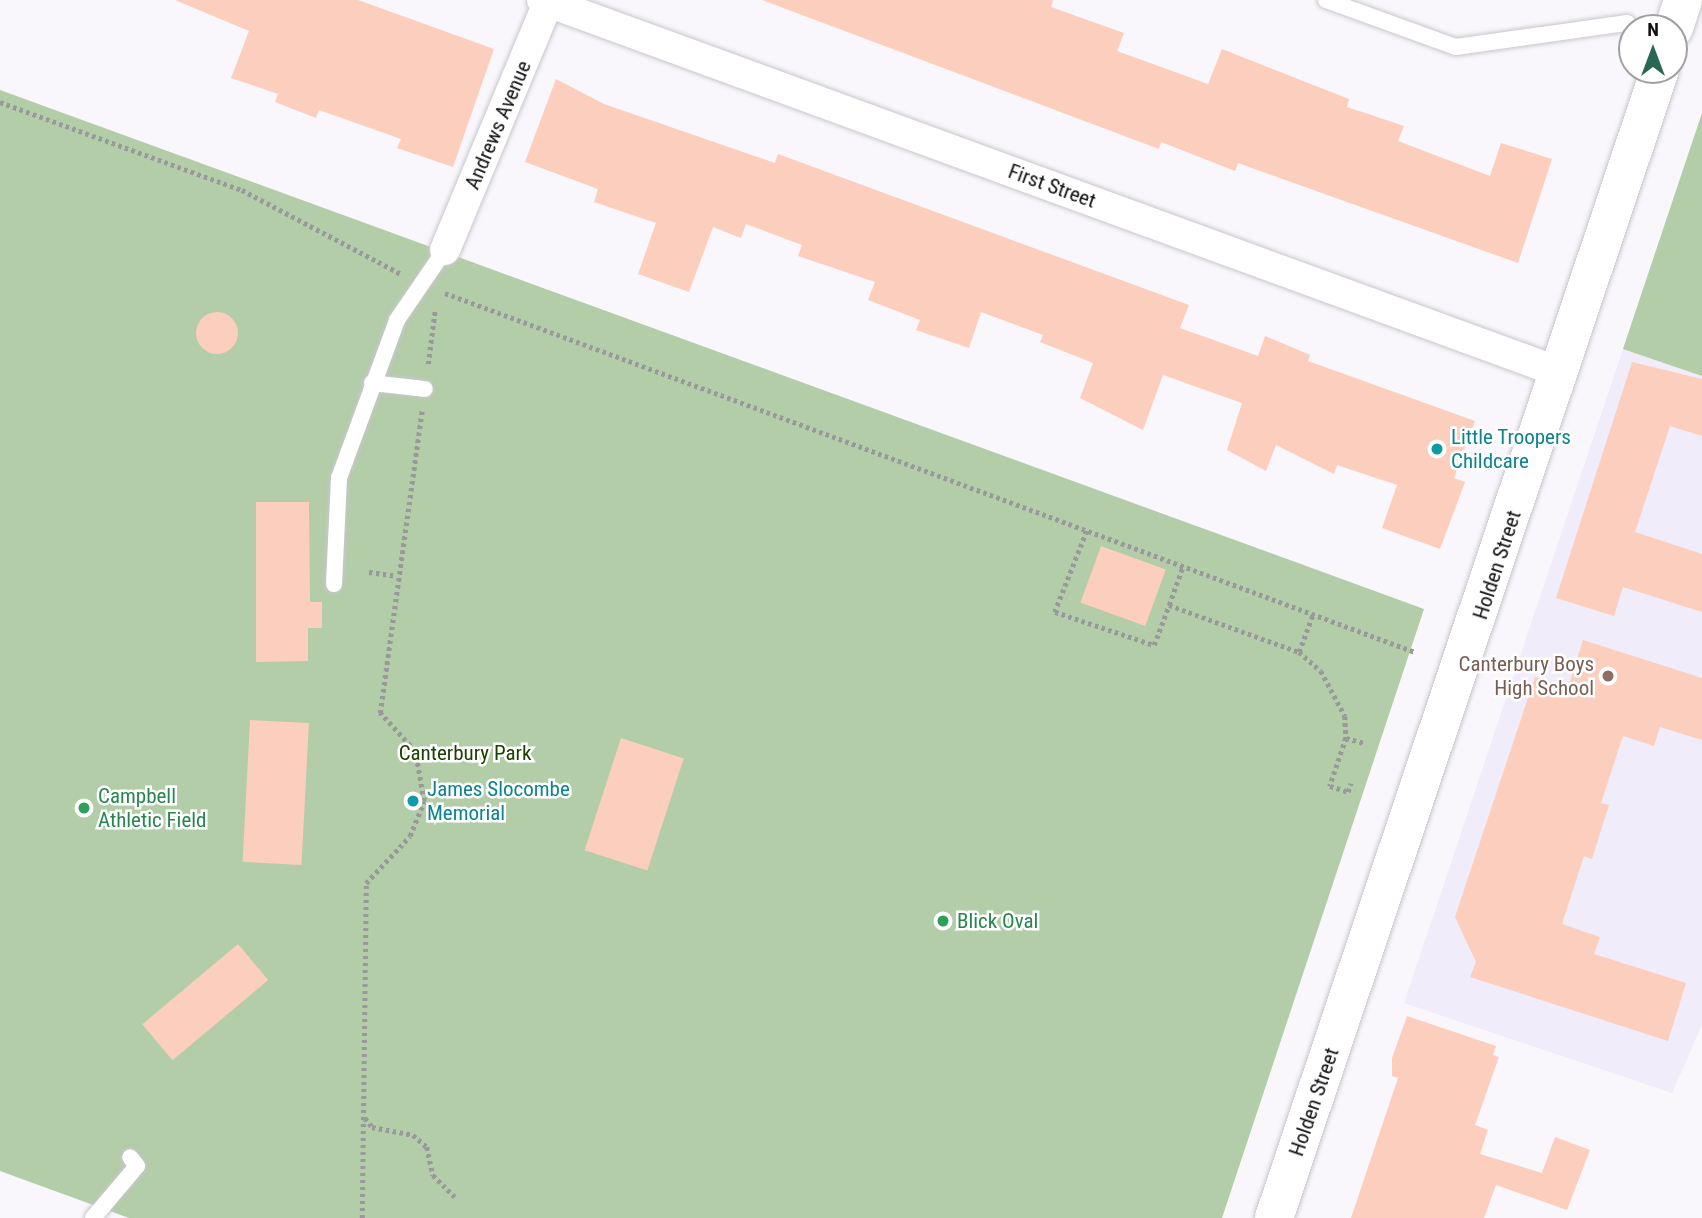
<!DOCTYPE html>
<html>
<head>
<meta charset="utf-8">
<style>
  body { margin:0 }
  #map { position:relative; width:1702px; height:1218px; overflow:hidden; background:#f9f7fc; font-family:"Roboto Condensed",sans-serif }
  div>[style] { position:absolute }
  .built>* { inset:0; background:#f1ecf9 }
  .green>* { inset:0; background:#b2cda7 }
  .building>* { inset:0; background:#fccebd; transform-origin:0 0 }
  .round { border-radius:50% }
  .path>* { height:4.5px; margin-top:-2.25px; transform-origin:0; background:repeating-linear-gradient(90deg,#99989b 0 3.5px,transparent 0 7px) }
  .roads { filter:drop-shadow(0 0 2px #c8c6cb) drop-shadow(0 0 2px #c8c6cb) }
  .lane>* { height:16px; margin:-8px; padding:0 8px; transform-origin:8px; border-radius:8px; background:#fff }
  .street>* { height:30px; margin:-15px; padding:0 15px; transform-origin:15px; border-radius:15px; background:#fff }
  .secondary>* { height:38px; margin:-19px; padding:0 19px; transform-origin:19px; border-radius:19px; background:#fff }
  .dots>* { width:19px; height:19px; translate:-50% -50%; box-sizing:border-box; border:4px solid #fff; border-radius:50% }
  span { translate:-50% -50%; white-space:nowrap; text-align:center; line-height:1.15; -webkit-text-stroke:5px #fff; paint-order:stroke }
  .street-label { font-size:21px; color:#111112 }
  .culture-label { font-size:21px; color:#0d838f }
  .left { translate:0 -50%; text-align:left }
  .education-label { font-size:21px; color:#785e54 }
  .right { translate:-100% -50%; text-align:right }
  .park-label { font-size:21px; color:#1a4100 }
  .leisure-label { font-size:21px; color:#27864d }
  .north { position:absolute; left:1618px; top:14px; width:70px; height:70px; box-sizing:border-box; background:#fff; border:2px solid #a0a0a0; border-radius:50%; rotate:0deg; font-size:19px; font-weight:700; line-height:28px; text-align:center; color:#111112 }
  .north::after { content:''; display:block; margin:auto; width:24px; height:32px; background:#286754; clip-path:polygon(50% 0,100% 100%,50% 72%,0 100%) }
</style>
</head>
<body>
<div id="map">
  <div class="built">
    <div style="clip-path:polygon(1702px 113px,1702px 1025px,1672px 1093px,1404px 1003px)"></div>
  </div>
  <div class="green">
    <div style="clip-path:polygon(0 90px,1424px 609px,1222px 1218px,129px 1218px,0 1171px)"></div>
    <div style="clip-path:polygon(1702px 113px,1702px 376px,1623px 349px)"></div>
  </div>
  <div class="building">
    <div style="clip-path:polygon(175px 0,358px 0,494px 49px,453px 167px,397px 148px,401px 139px,319px 110px,316px 118px,275px 102px,278px 94px,231px 78px,249px 31px)"></div>
    <div style="clip-path:polygon(762px 0,1053px 0,1051px 7px,1124px 33px,1117px 51px,1208px 84px,1222px 49px,1349px 99px,1347px 107px,1404px 126px,1398px 141px,1490px 176px,1501px 143px,1552px 159px,1518px 263px,1238px 163px,1235px 171px,1161px 142px,1159px 149px)"></div>
    <div style="clip-path:polygon(556px 79px,604px 104px,775px 163px,778px 154px,1189px 305px,1180px 328px,1258px 356px,1265px 336px,1310px 355px,1308px 361px,1475px 421px,1454px 478px,1465px 482px,1440px 549px,1382px 528px,1397px 485px,1337px 465px,1334px 474px,1276px 445px,1266px 471px,1227px 450px,1242px 403px,1163px 375px,1143px 430px,1080px 398px,1093px 363px,1040px 342px,1043px 335px,981px 312px,969px 348px,916px 330px,920px 320px,868px 300px,875px 282px,798px 256px,802px 245px,746px 224px,741px 238px,713px 227px,689px 292px,638px 274px,656px 223px,594px 202px,598px 189px,525px 162px)"></div>
    <div class="round" style="left:196px;top:312px;width:42px;height:42px"></div>
    <div style="clip-path:polygon(1632px 362px,1702px 379px,1702px 436px,1670px 426px,1635px 532px,1702px 554px,1702px 612px,1623px 587px,1614px 616px,1556px 598px)"></div>
    <div style="clip-path:polygon(256px 502px,309px 502px,310px 602px,322px 602px,322px 628px,308px 628px,308px 661px,256px 662px)"></div>
    <div style="left:1101px;top:546px;width:69px;height:60px;rotate:20deg"></div>
    <div style="clip-path:polygon(1583px 640px,1702px 678px,1702px 740px,1660px 727px,1654px 746px,1623px 736px,1601px 803px,1609px 805px,1592px 859px,1584px 856px,1562px 924px,1600px 937px,1594px 954px,1686px 983px,1668px 1041px,1470px 977px,1476px 962px,1455px 917px,1535px 677px,1568px 688px)"></div>
    <div style="left:250px;top:720px;width:59px;height:142px;rotate:3deg"></div>
    <div style="left:621px;top:738px;width:66px;height:118px;rotate:18deg"></div>
    <div style="left:238px;top:944px;width:47px;height:125px;rotate:50deg"></div>
    <div style="clip-path:polygon(1407px 1016px,1496px 1046px,1493px 1055px,1499px 1057px,1475px 1125px,1488px 1130px,1480px 1154px,1542px 1173px,1555px 1137px,1590px 1150px,1567px 1210px,1496px 1185px,1484px 1218px,1351px 1218px,1398px 1078px,1392px 1076px,1392px 1058px)"></div>
  </div>
  <div class="path">
    <div style="left:0;top:102px;width:258px;rotate:20deg"></div>
    <div style="left:242px;top:190px;width:180px;rotate:27.8deg"></div>
    <div style="left:445px;top:293px;width:1034px;rotate:20.31deg"></div>
    <div style="left:428px;top:364px;width:54px;rotate:-82.6deg"></div>
    <div style="left:1087px;top:531px;width:87px;rotate:111.6deg"></div>
    <div style="left:1055px;top:612px;width:104px;rotate:18.4deg"></div>
    <div style="left:1154px;top:645px;width:43px;rotate:-69.4deg"></div>
    <div style="left:1169px;top:605px;width:138px;rotate:19.9deg"></div>
    <div style="left:1299px;top:652px;width:29px;rotate:41deg"></div>
    <div style="left:1321px;top:671px;width:51px;rotate:61.9deg"></div>
    <div style="left:1345px;top:716px;width:22px;rotate:87deg"></div>
    <div style="left:1346px;top:738px;width:51px;rotate:108.4deg"></div>
    <div style="left:1330px;top:786px;width:19px;rotate:18deg"></div>
    <div style="left:1348px;top:792px;width:9px;rotate:-72deg"></div>
    <div style="left:369px;top:572px;width:27px;rotate:8deg"></div>
    <div style="left:1169px;top:605px;width:41px;rotate:-70.3deg"></div>
    <div style="left:1299px;top:652px;width:40px;rotate:-69.8deg"></div>
    <div style="left:1346px;top:738px;width:18px;rotate:16deg"></div>
    <div style="left:365px;top:1118px;width:11px;rotate:52deg"></div>
    <div style="left:372px;top:1127px;width:42px;rotate:11deg"></div>
    <div style="left:413px;top:1135px;width:18px;rotate:41deg"></div>
    <div style="left:427px;top:1147px;width:29px;rotate:78deg"></div>
    <div style="left:433px;top:1175px;width:31px;rotate:45deg"></div>
    <div style="left:362px;top:1218px;width:335px;rotate:-89.3deg"></div>
    <div style="left:366px;top:883px;width:64px;rotate:-46.9deg"></div>
    <div style="left:410px;top:836px;width:38px;rotate:-68deg"></div>
    <div style="left:424px;top:801px;width:51px;rotate:-100.2deg"></div>
    <div style="left:415px;top:751px;width:52px;rotate:-132.6deg"></div>
    <div style="left:380px;top:713px;width:305px;rotate:-82.1deg"></div>
  </div>
  <div class="roads">
    <div class="lane">
      <div style="left:1326px;top:0;width:138px;rotate:19.9deg"></div>
      <div style="left:1456px;top:47px;width:173px;rotate:-8deg"></div>
      <div style="left:372px;top:383px;width:53px;rotate:6.5deg"></div>
      <div style="left:334px;top:584px;width:106px;rotate:-87.3deg"></div>
      <div style="left:339px;top:478px;width:168px;rotate:-69.8deg"></div>
      <div style="left:397px;top:320px;width:85px;rotate:-55.6deg"></div>
      <div style="left:93px;top:1218px;width:68px;rotate:-49.8deg"></div>
      <div style="left:137px;top:1166px;width:11px;rotate:-128deg"></div>
    </div>
    <div class="street">
      <div style="left:542px;top:0;width:1086px;rotate:20.09deg"></div>
      <div style="left:445px;top:250px;width:271px;rotate:-67.4deg"></div>
    </div>
    <div class="secondary">
      <div style="left:1674px;top:28px;width:29px;rotate:-72deg"></div>
      <div style="left:1274px;top:1218px;width:1211px;rotate:-71.42deg"></div>
    </div>
  </div>
  <div class="dots">
    <div style="left:1437px;top:449px;background:#0f9aa8"></div>
    <div style="left:1608px;top:676px;background:#8d6e63"></div>
    <div style="left:413px;top:801px;background:#0f9aa8"></div>
    <div style="left:84px;top:808px;background:#2e9e5b"></div>
    <div style="left:943px;top:921px;background:#2e9e5b"></div>
  </div>
  <div class="street-label">
    <span style="left:498px;top:125px;rotate:-67deg">Andrews Avenue</span>
    <span style="left:1052px;top:186px;rotate:20deg">First Street</span>
    <span style="left:1497px;top:565px;rotate:-72deg">Holden Street</span>
    <span style="left:1314px;top:1102px;rotate:-71deg">Holden Street</span>
  </div>
  <div class="culture-label">
    <span class="left" style="left:1451px;top:449px">Little Troopers<br>Childcare</span>
    <span class="left" style="left:427px;top:801px">James Slocombe<br>Memorial</span>
  </div>
  <div class="education-label">
    <span class="right" style="left:1594px;top:676px">Canterbury Boys<br>High School</span>
  </div>
  <div class="park-label">
    <span style="left:465px;top:753px">Canterbury Park</span>
  </div>
  <div class="leisure-label">
    <span class="left" style="left:98px;top:808px">Campbell<br>Athletic Field</span>
    <span class="left" style="left:957px;top:921px">Blick Oval</span>
  </div>
  <div class="north">N</div>
</div>
</body>
</html>
